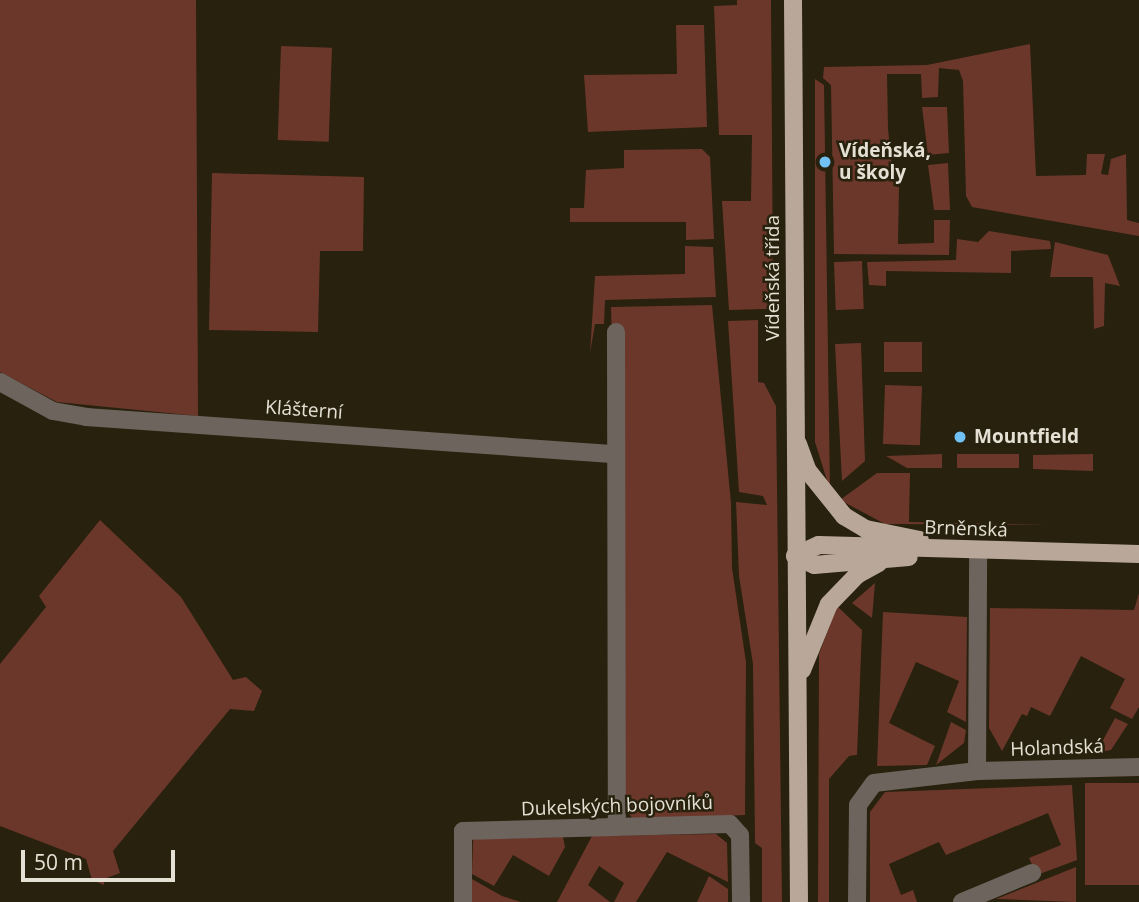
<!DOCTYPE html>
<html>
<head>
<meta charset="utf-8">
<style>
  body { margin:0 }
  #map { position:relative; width:1139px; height:902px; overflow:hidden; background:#27210d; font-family:"Open Sans",sans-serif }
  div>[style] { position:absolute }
  .green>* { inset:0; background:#6c372b; transform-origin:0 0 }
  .street>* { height:18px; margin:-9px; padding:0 9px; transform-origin:9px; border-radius:9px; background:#6d645d }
  .primary>* { height:18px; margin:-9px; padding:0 9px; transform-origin:9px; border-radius:9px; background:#b9a89a }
  .dots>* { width:19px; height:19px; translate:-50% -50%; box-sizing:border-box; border:4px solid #27210d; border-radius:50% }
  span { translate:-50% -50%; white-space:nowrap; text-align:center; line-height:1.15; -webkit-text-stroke:5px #27210d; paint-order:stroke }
  .poi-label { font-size:19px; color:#e4e0d4; font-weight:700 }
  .left { translate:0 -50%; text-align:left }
  .street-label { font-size:19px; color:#e4e0d4 }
  .scale { position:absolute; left:21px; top:850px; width:154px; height:32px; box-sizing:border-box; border:4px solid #e4e0d4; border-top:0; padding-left:9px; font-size:21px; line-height:24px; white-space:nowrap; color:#e4e0d4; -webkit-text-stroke:5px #27210d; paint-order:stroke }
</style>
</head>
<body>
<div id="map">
  <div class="green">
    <div style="clip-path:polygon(0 0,196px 0,198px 416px,57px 402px,0 372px)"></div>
    <div style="clip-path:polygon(737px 0,771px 0,773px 283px,767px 309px,729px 310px,722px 201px,751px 201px,752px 135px,719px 135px,714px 6px,737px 5px)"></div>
    <div style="clip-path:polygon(676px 25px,704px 25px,707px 127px,588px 132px,584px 75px,677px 74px)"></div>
    <div style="clip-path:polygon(1030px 44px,1036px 176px,1086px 175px,1087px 154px,1105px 154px,1101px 174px,1108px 175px,1111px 159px,1126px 154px,1127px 220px,1139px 223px,1139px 236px,972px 207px,966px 196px,963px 81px,959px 70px,939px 68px,938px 97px,922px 98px,921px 74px,887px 74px,888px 129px,894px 186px,899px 187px,898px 244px,934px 243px,934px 220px,950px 220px,949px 255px,834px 254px,831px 85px,823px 78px,824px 67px,927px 65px)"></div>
    <div style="left:281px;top:46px;width:51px;height:94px;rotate:2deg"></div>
    <div style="clip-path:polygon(815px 79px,824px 85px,830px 490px,815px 442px)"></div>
    <div style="clip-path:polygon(922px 107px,947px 107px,949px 153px,928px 155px)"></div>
    <div style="clip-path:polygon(702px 149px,710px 157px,714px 239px,686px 240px,686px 222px,570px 222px,570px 208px,584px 208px,586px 170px,624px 168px,624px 150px)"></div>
    <div style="clip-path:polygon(948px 163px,950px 210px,934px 210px,928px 165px)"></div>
    <div style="clip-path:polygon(212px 173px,364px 177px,363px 251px,320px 251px,318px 332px,209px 330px)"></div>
    <div style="clip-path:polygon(989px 231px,1050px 241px,1051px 249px,1011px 251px,1011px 273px,886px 271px,886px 286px,869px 285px,867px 262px,956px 260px,957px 239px,978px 242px)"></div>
    <div style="clip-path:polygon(1055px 242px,1108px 255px,1120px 286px,1105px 283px,1104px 326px,1094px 329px,1093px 277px,1050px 277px)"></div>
    <div style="clip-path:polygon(685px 246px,713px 247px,716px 297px,605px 300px,604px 324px,595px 324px,590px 353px,595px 276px,685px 274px)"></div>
    <div style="left:862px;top:261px;width:48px;height:28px;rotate:88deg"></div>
    <div style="clip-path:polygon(712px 305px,731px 503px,732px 568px,746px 662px,745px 815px,634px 820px,624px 808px,611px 307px)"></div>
    <div style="clip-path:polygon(758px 320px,758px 382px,764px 383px,776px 406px,782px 902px,762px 902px,762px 848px,755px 843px,753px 664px,739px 576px,736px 502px,767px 505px,763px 496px,739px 492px,728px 321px)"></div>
    <div style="left:922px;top:342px;width:30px;height:38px;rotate:90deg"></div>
    <div style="clip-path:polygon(861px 343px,865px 461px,842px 481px,835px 344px)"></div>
    <div style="left:885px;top:385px;width:37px;height:59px;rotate:2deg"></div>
    <div style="clip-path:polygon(942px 454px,942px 468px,907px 468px,886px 456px)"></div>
    <div style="left:957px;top:454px;width:62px;height:14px"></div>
    <div style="clip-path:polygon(1093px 454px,1093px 471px,1033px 469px,1033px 455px)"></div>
    <div style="clip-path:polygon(877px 473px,910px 473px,909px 522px,1048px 525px,885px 524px,840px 500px)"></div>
    <div style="clip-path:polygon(100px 520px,181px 597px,233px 680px,246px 677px,262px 691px,254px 711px,230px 709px,113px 851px,120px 873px,104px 879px,104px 885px,92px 880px,86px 859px,0 826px,0 664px,46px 607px,39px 596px)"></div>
    <div style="clip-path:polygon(875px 583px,872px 618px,852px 603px)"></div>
    <div style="clip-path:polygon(1139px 593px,1139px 707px,1132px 719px,1110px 708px,1125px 679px,1081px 656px,1050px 716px,1031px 707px,1027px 716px,1022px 714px,1002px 751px,989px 728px,990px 608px,1134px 610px)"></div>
    <div style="clip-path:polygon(837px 606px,862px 630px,857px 755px,849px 756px,829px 779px,829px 902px,818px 902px,819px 654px)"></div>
    <div style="clip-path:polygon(883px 612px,967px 617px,966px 722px,947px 712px,959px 681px,916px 662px,889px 723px,935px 746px,927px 765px,877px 766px)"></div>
    <div style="clip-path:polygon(1115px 718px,1128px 724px,1111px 750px,1096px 753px)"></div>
    <div style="clip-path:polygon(951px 722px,966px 730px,964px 743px,936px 765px)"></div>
    <div style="left:1139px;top:783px;width:102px;height:54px;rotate:90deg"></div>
    <div style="clip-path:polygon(1072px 785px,1077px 860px,1037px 875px,1029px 858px,1061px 845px,1048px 813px,946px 855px,939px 842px,889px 864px,901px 895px,913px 890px,917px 902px,870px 902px,870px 812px,885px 792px)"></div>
    <div style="clip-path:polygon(716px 834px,727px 843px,728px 882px,667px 852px,636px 902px,614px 902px,624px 883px,599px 866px,588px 885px,610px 902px,557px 902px,592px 836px)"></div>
    <div style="clip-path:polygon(563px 837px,565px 847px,549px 876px,513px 855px,494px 886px,472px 874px,473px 839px)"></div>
    <div style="clip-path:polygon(1076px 867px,1076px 902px,996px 899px)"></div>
    <div style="clip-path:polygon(709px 876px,728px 889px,728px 902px,697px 902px)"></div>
    <div style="clip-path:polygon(472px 879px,502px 896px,521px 902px,472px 902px)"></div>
  </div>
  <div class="street">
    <div style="left:616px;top:332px;width:495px;rotate:89.9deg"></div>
    <div style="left:0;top:382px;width:60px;rotate:28.7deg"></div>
    <div style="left:53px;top:411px;width:34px;rotate:10deg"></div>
    <div style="left:86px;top:417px;width:527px;rotate:4.02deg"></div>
    <div style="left:977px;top:771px;width:221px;rotate:-89.7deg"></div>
    <div style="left:463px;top:902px;width:71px;rotate:-90deg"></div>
    <div style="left:463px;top:831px;width:267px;rotate:-1.5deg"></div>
    <div style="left:730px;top:824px;width:15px;rotate:48deg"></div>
    <div style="left:740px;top:835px;width:67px;rotate:89.1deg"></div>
    <div style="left:857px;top:902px;width:97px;rotate:-89.4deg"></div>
    <div style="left:858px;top:805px;width:27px;rotate:-54deg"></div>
    <div style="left:874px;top:783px;width:104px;rotate:-6.6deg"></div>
    <div style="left:977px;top:771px;width:162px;rotate:-1.4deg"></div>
    <div style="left:962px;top:902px;width:76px;rotate:-22.5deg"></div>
  </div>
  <div class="primary">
    <div style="left:793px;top:0;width:902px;rotate:89.62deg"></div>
    <div style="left:798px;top:444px;width:29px;rotate:70deg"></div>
    <div style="left:808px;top:471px;width:58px;rotate:51.3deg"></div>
    <div style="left:844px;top:516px;width:26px;rotate:31deg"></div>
    <div style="left:866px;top:529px;width:55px;rotate:11.5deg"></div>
    <div style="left:795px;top:556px;width:26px;rotate:-25deg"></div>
    <div style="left:819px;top:545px;width:320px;rotate:1.6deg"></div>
    <div style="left:795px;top:556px;width:21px;rotate:25deg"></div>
    <div style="left:814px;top:565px;width:95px;rotate:-4.8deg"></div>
    <div style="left:802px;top:670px;width:71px;rotate:-67.8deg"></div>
    <div style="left:829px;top:604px;width:40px;rotate:-46deg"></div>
    <div style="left:857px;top:575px;width:25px;rotate:-29deg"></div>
  </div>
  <div class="dots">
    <div style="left:825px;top:162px;background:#71c1f5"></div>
    <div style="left:960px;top:437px;background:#71c1f5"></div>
  </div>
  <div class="poi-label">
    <span class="left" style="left:839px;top:162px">Vídeňská,<br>u školy</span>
    <span class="left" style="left:974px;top:437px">Mountfield</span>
  </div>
  <div class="street-label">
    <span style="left:773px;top:278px;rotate:-90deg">Vídeňská třída</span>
    <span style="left:304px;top:410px;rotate:4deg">Klášterní</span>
    <span style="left:966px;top:529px;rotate:2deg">Brněnská</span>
    <span style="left:1057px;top:748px;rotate:-2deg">Holandská</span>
    <span style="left:617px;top:806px;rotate:-2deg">Dukelských bojovníků</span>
  </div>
  <div class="scale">50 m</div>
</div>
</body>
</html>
